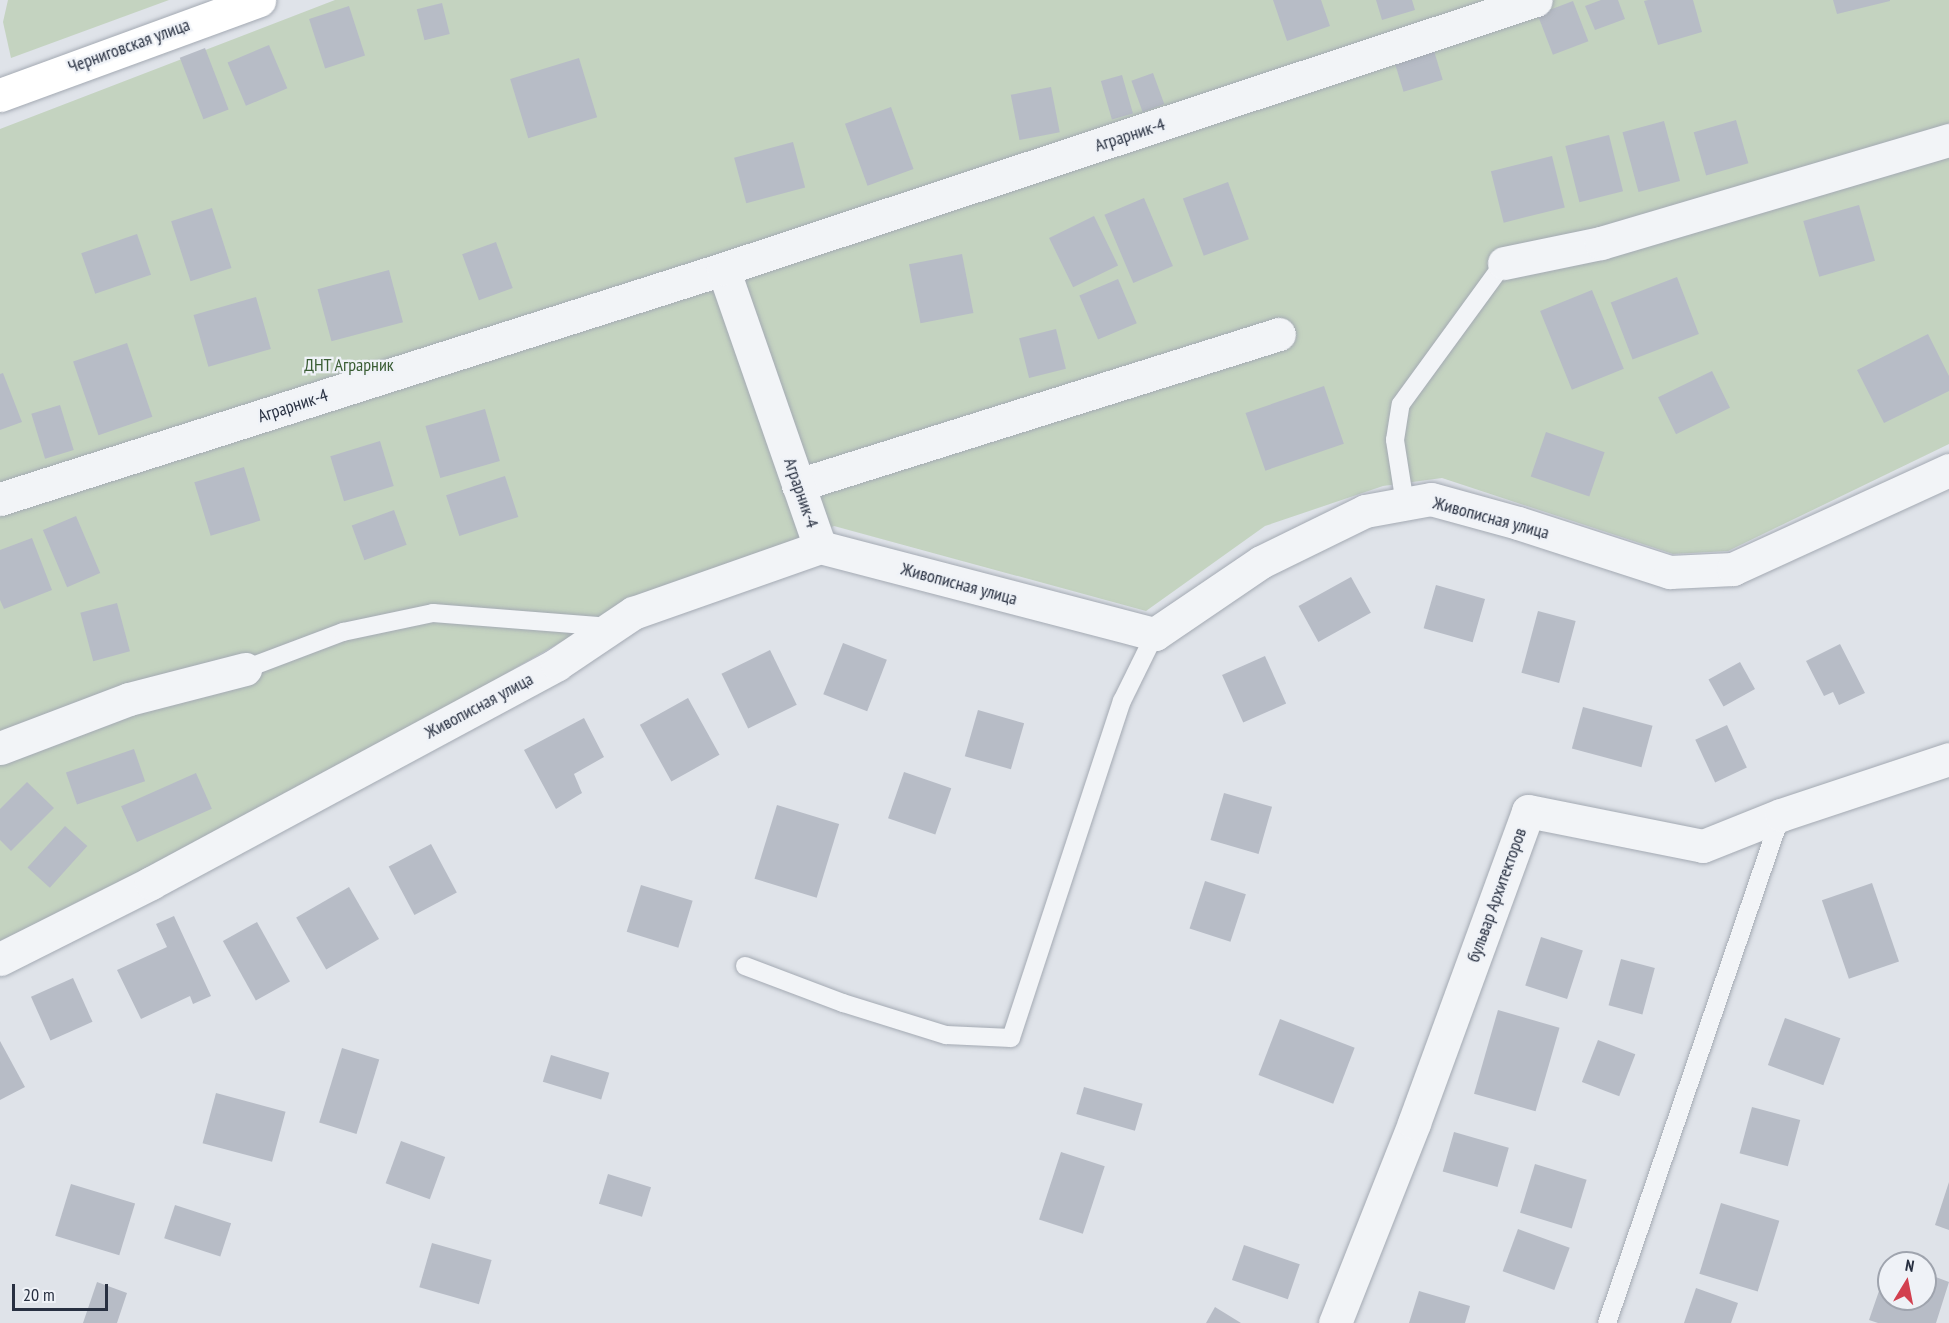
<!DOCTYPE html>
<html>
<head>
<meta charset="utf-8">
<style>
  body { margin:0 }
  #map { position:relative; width:1949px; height:1323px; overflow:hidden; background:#dfe3e9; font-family:"PT Sans Narrow",sans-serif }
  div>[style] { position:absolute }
  .green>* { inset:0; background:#c4d3c0 }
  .building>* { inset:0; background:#b7bcc6; transform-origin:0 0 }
  .roads { filter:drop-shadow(0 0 2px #a4aab3) drop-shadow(0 0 2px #a4aab3) }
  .lane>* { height:18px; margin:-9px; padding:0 9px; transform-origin:9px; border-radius:9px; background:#f2f4f7 }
  .street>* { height:33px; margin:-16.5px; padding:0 16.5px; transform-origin:16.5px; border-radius:16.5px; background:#f2f4f7 }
  .secondary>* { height:33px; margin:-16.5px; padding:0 16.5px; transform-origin:16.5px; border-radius:16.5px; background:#fff }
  span { translate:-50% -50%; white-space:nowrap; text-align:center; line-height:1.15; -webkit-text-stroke:4.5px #eff2f7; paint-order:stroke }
  .street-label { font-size:18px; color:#283041 }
  .park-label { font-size:18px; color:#3a5d34 }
  .north { position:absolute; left:1877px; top:1251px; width:60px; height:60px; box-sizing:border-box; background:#eff2f7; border:2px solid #9fa4ae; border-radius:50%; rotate:10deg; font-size:16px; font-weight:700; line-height:24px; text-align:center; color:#283041 }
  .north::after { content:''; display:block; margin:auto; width:21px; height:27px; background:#d2404f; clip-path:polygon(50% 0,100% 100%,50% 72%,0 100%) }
  .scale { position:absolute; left:12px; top:1284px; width:96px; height:27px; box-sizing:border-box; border:3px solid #283041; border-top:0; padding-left:8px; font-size:18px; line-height:21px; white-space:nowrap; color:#283041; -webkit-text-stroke:4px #eff2f7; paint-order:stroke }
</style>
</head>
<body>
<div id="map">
  <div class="green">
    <div style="clip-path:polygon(8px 0,169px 0,11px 58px,3px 22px)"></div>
    <div style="clip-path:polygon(335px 0,1949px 0,1949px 444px,1728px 551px,1673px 554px,1442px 478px,1383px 486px,1265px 526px,1146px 611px,834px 526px,587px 627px,270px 809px,0 941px,0 129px)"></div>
  </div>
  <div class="building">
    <div style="clip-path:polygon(1273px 0,1321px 0,1330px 26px,1287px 41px)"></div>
    <div style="clip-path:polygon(1376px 0,1412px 0,1415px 10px,1382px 20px)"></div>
    <div style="clip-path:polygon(1601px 0,1618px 0,1625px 19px,1595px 30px,1585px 6px)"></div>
    <div style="clip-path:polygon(1648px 0,1693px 0,1702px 32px,1658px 45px,1644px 1px)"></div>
    <div style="clip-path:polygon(1833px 0,1890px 0,1890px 1px,1837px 14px)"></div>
    <div style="left:1573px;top:1px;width:43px;height:38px;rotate:69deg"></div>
    <div style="left:442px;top:3px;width:32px;height:26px;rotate:76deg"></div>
    <div style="left:349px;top:6px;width:52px;height:42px;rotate:72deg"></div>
    <div style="left:269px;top:45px;width:47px;height:45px;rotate:67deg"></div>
    <div style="left:205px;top:48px;width:66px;height:27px;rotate:69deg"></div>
    <div style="left:1434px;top:51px;width:30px;height:41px;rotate:73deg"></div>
    <div style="left:579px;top:58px;width:62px;height:72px;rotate:73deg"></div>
    <div style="left:1153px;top:73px;width:33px;height:23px;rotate:70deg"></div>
    <div style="left:1122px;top:75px;width:40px;height:22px;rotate:74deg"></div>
    <div style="left:1051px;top:87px;width:46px;height:41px;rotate:79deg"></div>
    <div style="left:891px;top:107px;width:66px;height:49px;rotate:70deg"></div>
    <div style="left:1736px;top:120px;width:45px;height:44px;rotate:74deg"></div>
    <div style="left:1664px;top:121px;width:62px;height:43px;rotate:75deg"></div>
    <div style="left:1609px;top:135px;width:58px;height:45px;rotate:76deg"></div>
    <div style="left:793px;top:142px;width:47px;height:61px;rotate:75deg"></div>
    <div style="left:1552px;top:156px;width:53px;height:63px;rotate:76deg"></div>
    <div style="left:1228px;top:182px;width:61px;height:48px;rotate:70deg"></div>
    <div style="left:1144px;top:198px;width:74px;height:43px;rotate:67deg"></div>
    <div style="left:1859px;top:205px;width:58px;height:58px;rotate:74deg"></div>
    <div style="left:212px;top:208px;width:63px;height:43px;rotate:72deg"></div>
    <div style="left:1094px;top:216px;width:55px;height:50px;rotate:64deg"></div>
    <div style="left:137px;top:234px;width:43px;height:59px;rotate:71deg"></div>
    <div style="left:496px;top:242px;width:49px;height:36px;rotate:70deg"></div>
    <div style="left:962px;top:254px;width:60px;height:54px;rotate:79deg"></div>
    <div style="left:389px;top:270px;width:54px;height:74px;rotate:75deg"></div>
    <div style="left:1677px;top:277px;width:61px;height:71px;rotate:69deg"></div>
    <div style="left:1118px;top:279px;width:48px;height:42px;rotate:67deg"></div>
    <div style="left:1592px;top:290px;width:85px;height:56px;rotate:68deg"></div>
    <div style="left:256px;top:297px;width:54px;height:65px;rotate:74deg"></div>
    <div style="left:1056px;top:329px;width:41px;height:38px;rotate:76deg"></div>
    <div style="clip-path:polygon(1928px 334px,1949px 376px,1949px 391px,1884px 423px,1857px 370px)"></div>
    <div style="left:127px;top:343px;width:78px;height:57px;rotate:71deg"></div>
    <div style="left:1712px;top:371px;width:41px;height:60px;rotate:64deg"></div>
    <div style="clip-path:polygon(3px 373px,22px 422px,0 430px,0 374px)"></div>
    <div style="left:1324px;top:386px;width:61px;height:83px;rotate:71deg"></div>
    <div style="left:60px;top:405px;width:47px;height:30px;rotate:73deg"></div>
    <div style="left:485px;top:409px;width:54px;height:62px;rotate:74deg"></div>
    <div style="left:1546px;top:432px;width:62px;height:47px;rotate:19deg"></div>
    <div style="left:380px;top:441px;width:47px;height:52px;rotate:73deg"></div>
    <div style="left:244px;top:467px;width:56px;height:52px;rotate:73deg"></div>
    <div style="left:505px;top:476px;width:43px;height:62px;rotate:72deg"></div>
    <div style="left:394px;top:510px;width:37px;height:45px;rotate:70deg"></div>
    <div style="left:76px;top:516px;width:62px;height:36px;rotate:67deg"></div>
    <div style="clip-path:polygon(32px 538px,52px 590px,4px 609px,0 600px,0 550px)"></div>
    <div style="left:1351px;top:577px;width:41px;height:60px;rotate:61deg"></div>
    <div style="left:1436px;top:585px;width:51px;height:45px;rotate:16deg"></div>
    <div style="left:117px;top:603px;width:50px;height:38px;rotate:75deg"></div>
    <div style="left:1538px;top:611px;width:39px;height:64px;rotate:15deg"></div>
    <div style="left:843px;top:643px;width:47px;height:55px;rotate:21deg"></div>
    <div style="clip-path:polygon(1840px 644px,1865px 693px,1839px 705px,1833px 692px,1824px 696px,1806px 661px)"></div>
    <div style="left:770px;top:650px;width:61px;height:54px;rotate:64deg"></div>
    <div style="left:1265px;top:656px;width:52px;height:47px;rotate:66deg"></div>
    <div style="left:1740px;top:662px;width:31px;height:36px;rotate:61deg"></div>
    <div style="left:688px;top:698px;width:65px;height:55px;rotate:61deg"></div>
    <div style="left:1583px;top:707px;width:72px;height:43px;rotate:15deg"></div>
    <div style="left:978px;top:710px;width:48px;height:48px;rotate:16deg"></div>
    <div style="clip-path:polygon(584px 718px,604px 757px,574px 774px,582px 793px,556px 809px,524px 750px)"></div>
    <div style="left:1727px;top:725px;width:47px;height:35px;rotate:65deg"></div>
    <div style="left:134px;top:749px;width:34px;height:72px;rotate:71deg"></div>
    <div style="left:904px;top:772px;width:50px;height:49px;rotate:19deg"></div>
    <div style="left:196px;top:773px;width:39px;height:82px;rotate:66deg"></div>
    <div style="clip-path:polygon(27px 782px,54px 808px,11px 851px,0 840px,0 809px)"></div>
    <div style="left:1224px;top:793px;width:50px;height:49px;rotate:16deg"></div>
    <div style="left:777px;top:805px;width:65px;height:77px;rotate:17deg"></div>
    <div style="left:65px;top:826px;width:30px;height:56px;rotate:42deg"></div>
    <div style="left:431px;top:844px;width:55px;height:48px;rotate:62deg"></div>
    <div style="left:1205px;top:881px;width:43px;height:50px;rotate:18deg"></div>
    <div style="left:1872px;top:883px;width:83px;height:53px;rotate:71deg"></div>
    <div style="left:641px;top:885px;width:54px;height:49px;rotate:17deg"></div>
    <div style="left:349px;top:887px;width:60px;height:61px;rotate:60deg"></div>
    <div style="clip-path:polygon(174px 916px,211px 996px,193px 1004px,190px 996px,141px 1019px,117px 970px,167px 947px,156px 924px)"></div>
    <div style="left:257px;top:922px;width:68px;height:39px;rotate:61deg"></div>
    <div style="left:1541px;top:937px;width:44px;height:51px;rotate:18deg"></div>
    <div style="left:1621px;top:959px;width:35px;height:48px;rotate:15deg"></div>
    <div style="left:73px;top:978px;width:48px;height:46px;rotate:66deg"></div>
    <div style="left:1498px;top:1010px;width:64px;height:87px;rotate:16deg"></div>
    <div style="left:1785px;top:1018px;width:59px;height:50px;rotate:20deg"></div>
    <div style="left:1280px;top:1019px;width:80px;height:60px;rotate:21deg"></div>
    <div style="left:1598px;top:1040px;width:40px;height:45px;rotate:21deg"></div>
    <div style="clip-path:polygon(0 1041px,25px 1087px,0 1100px)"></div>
    <div style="left:342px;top:1048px;width:39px;height:78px;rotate:17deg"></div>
    <div style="left:551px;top:1055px;width:61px;height:28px;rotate:17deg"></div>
    <div style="left:1084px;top:1087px;width:61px;height:28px;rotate:16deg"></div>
    <div style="left:216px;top:1093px;width:72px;height:52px;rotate:15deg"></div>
    <div style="left:1752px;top:1107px;width:50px;height:48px;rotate:15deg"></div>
    <div style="left:1454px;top:1132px;width:57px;height:41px;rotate:16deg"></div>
    <div style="left:401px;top:1141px;width:47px;height:45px;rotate:20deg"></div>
    <div style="left:1061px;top:1152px;width:46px;height:71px;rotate:18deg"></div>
    <div style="left:1535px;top:1164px;width:54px;height:51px;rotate:17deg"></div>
    <div style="left:608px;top:1174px;width:45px;height:31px;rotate:17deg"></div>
    <div style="clip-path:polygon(1949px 1182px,1949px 1230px,1935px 1225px)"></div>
    <div style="left:71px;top:1184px;width:67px;height:54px;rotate:17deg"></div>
    <div style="left:1721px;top:1203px;width:61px;height:74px;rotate:17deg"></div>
    <div style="left:175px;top:1205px;width:59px;height:35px;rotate:18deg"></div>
    <div style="left:1518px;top:1229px;width:55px;height:45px;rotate:20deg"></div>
    <div style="left:432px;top:1243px;width:62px;height:46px;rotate:16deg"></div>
    <div style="left:1244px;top:1245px;width:59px;height:37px;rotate:19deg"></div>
    <div style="clip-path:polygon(1889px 1262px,1889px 1299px,1925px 1299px,1925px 1273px,1949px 1282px,1936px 1323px,1878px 1323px,1869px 1320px)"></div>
    <div style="clip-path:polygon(97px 1282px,127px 1293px,117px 1323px,83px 1323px)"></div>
    <div style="clip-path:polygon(1696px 1288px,1738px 1303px,1731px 1323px,1684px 1323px)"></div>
    <div style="clip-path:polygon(1419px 1291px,1470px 1306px,1465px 1323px,1409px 1323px)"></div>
    <div style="clip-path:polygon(1215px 1307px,1241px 1323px,1206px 1323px)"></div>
  </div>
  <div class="roads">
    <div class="lane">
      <div style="left:1405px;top:504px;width:65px;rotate:-98.9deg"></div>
      <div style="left:1395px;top:440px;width:36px;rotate:-81deg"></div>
      <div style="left:1401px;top:404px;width:175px;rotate:-53.9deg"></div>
      <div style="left:245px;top:669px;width:105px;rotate:-20.7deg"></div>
      <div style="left:343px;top:632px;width:92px;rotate:-11.9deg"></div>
      <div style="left:433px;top:613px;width:178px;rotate:4.5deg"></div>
      <div style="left:745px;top:966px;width:105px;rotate:20.7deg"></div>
      <div style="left:843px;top:1003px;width:108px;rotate:17.3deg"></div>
      <div style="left:946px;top:1035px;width:65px;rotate:2.6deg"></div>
      <div style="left:1011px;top:1038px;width:355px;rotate:-71.8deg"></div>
      <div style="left:1122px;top:701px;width:75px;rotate:-63.8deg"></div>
      <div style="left:1607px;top:1323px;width:537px;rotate:-71.09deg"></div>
    </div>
    <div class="street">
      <div style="left:1504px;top:263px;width:99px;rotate:-11.7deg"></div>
      <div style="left:1601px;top:243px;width:363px;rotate:-16.5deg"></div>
      <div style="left:798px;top:485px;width:504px;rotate:-17.43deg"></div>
      <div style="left:0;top:499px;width:759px;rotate:-17.65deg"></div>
      <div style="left:820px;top:547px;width:294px;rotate:-109.2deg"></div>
      <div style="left:723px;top:269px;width:856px;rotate:-18.31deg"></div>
      <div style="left:0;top:748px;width:138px;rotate:-20.8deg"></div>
      <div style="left:129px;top:699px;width:120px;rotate:-14.5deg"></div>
      <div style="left:0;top:959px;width:169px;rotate:-26.7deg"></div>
      <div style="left:151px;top:883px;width:461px;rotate:-28.3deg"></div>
      <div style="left:557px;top:664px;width:92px;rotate:-33.9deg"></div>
      <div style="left:633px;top:613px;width:198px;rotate:-19.4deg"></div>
      <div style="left:820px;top:547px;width:346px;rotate:14.6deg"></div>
      <div style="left:1155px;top:634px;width:128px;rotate:-34.2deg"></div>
      <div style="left:1261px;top:562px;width:116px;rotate:-26.1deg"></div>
      <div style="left:1365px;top:511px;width:67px;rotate:-10.3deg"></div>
      <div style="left:1431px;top:499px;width:90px;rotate:15.4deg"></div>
      <div style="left:1518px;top:523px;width:160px;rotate:17.9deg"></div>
      <div style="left:1670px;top:572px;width:63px;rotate:-2.7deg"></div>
      <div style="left:1733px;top:569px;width:238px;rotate:-24.6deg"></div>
      <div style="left:1335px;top:1323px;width:215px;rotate:-68.4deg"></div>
      <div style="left:1414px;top:1123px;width:332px;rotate:-69.9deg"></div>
      <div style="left:1528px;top:811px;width:178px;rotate:11.3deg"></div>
      <div style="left:1703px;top:846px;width:84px;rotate:-21.7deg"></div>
      <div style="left:1781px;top:815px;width:177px;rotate:-18.4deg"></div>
    </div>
    <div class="secondary">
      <div style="left:0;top:95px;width:276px;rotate:-20.1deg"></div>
    </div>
  </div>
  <div class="street-label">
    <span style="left:129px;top:46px;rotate:-20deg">Черниговская улица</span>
    <span style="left:1130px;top:135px;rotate:-18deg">Аграрник-4</span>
    <span style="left:293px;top:406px;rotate:-18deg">Аграрник-4</span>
    <span style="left:801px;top:493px;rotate:71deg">Аграрник-4</span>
    <span style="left:1491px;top:518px;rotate:15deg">Живописная улица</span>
    <span style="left:959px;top:584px;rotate:15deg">Живописная улица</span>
    <span style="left:479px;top:706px;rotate:-28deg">Живописная улица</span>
    <span style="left:1497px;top:895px;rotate:-70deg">бульвар Архитекторов</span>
  </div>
  <div class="park-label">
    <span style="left:349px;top:365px">ДНТ Аграрник</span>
  </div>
  <div class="north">N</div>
  <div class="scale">20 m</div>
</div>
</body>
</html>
